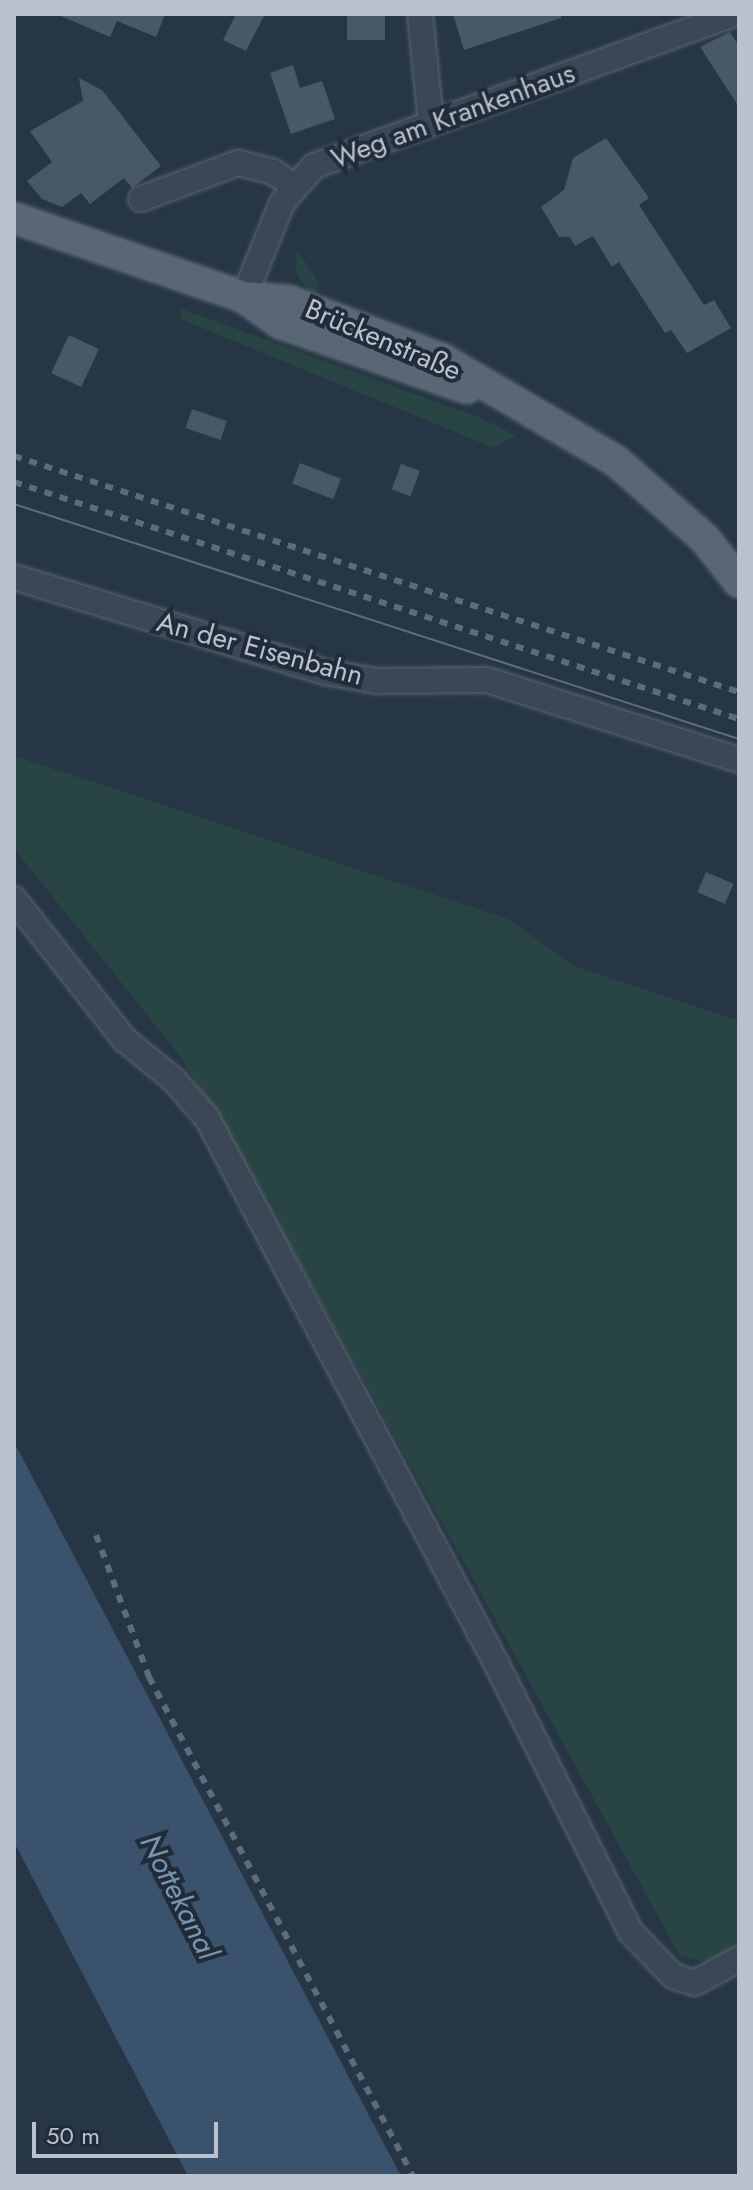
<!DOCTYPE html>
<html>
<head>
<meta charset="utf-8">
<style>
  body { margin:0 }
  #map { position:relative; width:753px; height:2190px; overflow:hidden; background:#273644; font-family:Jost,sans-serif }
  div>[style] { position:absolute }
  .green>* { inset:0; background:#294445 }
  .water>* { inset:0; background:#3a526c }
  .building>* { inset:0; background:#485868; transform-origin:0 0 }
  .roads { filter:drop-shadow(0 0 2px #5a6571) drop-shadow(0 0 2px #5a6571) }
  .minor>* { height:24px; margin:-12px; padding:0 12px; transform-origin:12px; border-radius:12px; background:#3b4754 }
  .major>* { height:30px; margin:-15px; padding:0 15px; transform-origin:15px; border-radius:15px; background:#596674 }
  .tram>* { height:2px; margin:-1px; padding:0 1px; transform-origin:1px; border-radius:1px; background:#5d6c7b }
  .rail>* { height:6px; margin-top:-3px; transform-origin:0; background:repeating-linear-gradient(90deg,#5d6c7b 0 8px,transparent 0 16px) }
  span { translate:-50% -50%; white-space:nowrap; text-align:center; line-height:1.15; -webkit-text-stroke:8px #202c39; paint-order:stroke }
  .street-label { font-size:28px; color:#b9c2cd }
  .water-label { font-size:30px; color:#7895b1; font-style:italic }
  .frame { position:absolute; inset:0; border:16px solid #b9c2cd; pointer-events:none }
  .scale { position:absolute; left:32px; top:2122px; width:186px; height:36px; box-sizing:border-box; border:4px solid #b9c2cd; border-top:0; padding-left:10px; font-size:24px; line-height:28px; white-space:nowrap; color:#b9c2cd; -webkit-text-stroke:6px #202c39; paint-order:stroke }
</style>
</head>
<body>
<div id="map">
  <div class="green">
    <div style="clip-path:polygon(297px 249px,320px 285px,314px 299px,296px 273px)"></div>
    <div style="clip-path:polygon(179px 308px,478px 417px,516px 435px,494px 448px,183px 320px)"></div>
    <div style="clip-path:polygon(14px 756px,508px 919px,576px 967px,739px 1021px,739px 1949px,713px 1964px,680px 1956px,252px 1177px,180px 1056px,14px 848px)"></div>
  </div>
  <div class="water">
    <div style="clip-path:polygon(14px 1442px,401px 2176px,188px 2176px,14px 1842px)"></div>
  </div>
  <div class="building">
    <div style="clip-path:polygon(56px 14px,165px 14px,156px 37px,117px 21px,110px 37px)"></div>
    <div style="clip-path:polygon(236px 14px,265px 14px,246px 51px,223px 40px)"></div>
    <div style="left:347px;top:14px;width:38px;height:26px"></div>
    <div style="clip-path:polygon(453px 14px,561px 14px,561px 18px,464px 50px)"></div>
    <div style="clip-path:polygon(730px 32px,739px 46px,739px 107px,700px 47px)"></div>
    <div style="clip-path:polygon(293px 65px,300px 88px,322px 81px,335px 119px,291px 134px,270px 73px)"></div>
    <div style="clip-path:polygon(79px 78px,102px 90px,161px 166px,132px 188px,124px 178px,90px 204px,81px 193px,62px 207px,42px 199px,27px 181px,52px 162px,30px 131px,83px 101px)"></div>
    <div style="clip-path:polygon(606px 138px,649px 198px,639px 205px,704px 305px,714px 300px,731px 328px,687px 353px,671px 330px,665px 333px,619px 262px,612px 267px,593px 236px,575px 246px,570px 237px,559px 237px,541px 207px,564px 190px,573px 158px)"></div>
    <div style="left:69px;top:335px;width:33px;height:42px;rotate:25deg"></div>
    <div style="left:192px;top:409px;width:37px;height:20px;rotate:19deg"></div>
    <div style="left:300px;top:463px;width:44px;height:22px;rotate:21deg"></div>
    <div style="left:401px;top:464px;width:20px;height:27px;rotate:20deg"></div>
    <div style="left:706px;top:872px;width:30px;height:22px;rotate:23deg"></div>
  </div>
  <div class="roads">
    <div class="minor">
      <div style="left:420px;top:14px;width:110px;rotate:84.2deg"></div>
      <div style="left:141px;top:199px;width:103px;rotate:-20.4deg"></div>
      <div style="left:238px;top:163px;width:36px;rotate:14deg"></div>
      <div style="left:273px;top:172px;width:24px;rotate:33deg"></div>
      <div style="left:244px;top:297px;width:101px;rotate:-68deg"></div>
      <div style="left:282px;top:203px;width:49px;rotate:-49.1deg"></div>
      <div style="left:314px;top:166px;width:447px;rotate:-19.9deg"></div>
      <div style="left:14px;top:577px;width:325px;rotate:17deg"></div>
      <div style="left:325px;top:672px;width:52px;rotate:10deg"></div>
      <div style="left:376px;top:681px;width:111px;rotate:-0.5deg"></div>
      <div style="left:487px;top:680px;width:264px;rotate:17.6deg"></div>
      <div style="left:14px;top:899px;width:179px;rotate:51.8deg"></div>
      <div style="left:125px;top:1040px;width:63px;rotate:39.2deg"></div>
      <div style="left:174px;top:1080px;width:50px;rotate:49deg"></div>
      <div style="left:207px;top:1118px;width:615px;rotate:62.06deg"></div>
      <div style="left:495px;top:1661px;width:302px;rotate:63.4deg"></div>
      <div style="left:630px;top:1931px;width:62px;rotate:46.3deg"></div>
      <div style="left:673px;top:1976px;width:23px;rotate:18deg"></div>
      <div style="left:695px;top:1983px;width:50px;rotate:-28.6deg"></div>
    </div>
    <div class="major">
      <div style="left:14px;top:218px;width:243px;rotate:19deg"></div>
      <div style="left:244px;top:297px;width:45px;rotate:5.1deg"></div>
      <div style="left:289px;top:301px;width:164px;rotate:20.8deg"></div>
      <div style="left:442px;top:359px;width:202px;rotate:30.4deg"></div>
      <div style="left:616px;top:461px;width:118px;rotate:41.2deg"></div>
      <div style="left:705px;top:539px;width:55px;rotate:51.7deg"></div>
      <div style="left:246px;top:299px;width:42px;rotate:35.2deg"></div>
      <div style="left:280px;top:323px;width:198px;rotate:19.2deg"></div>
    </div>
  </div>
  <div class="tram">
    <div style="left:14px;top:504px;width:762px;rotate:17.96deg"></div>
  </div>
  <div class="rail">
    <div style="left:14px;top:456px;width:762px;rotate:18.03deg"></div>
    <div style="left:14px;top:482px;width:763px;rotate:18.1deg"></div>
    <div style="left:96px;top:1535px;width:152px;rotate:69.5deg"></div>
    <div style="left:149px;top:1677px;width:565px;rotate:62.12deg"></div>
  </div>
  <div class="street-label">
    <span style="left:453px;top:116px;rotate:-20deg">Weg am Krankenhaus</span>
    <span style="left:383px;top:340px;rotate:23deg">Brückenstraße</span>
    <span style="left:260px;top:649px;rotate:15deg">An der Eisenbahn</span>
  </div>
  <div class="water-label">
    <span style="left:179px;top:1897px;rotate:63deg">Nottekanal</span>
  </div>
  <div class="frame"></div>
  <div class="scale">50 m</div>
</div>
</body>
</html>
